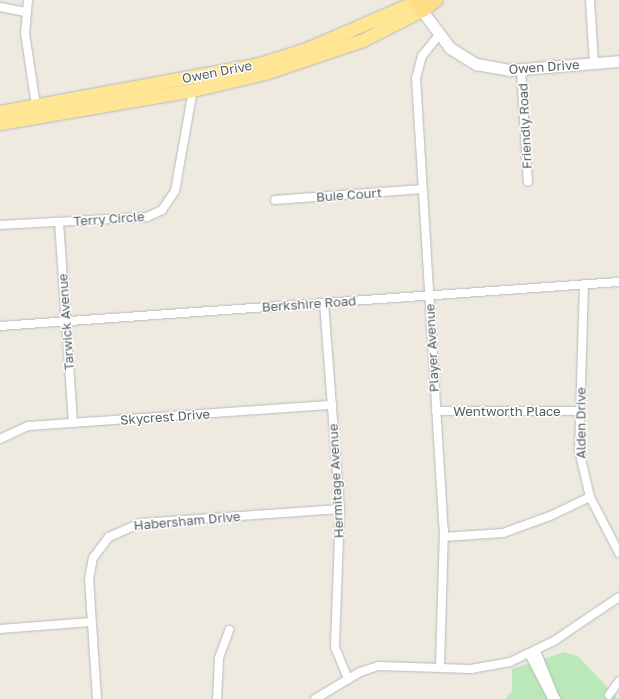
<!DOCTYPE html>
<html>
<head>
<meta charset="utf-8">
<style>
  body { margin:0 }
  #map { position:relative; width:619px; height:699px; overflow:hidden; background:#eeeae0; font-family:"Golos Text",sans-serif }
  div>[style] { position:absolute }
  .green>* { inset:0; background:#bae8b9 }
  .roads { filter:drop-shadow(0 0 1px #b6b9be) drop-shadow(0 0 1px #b6b9be) }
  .minor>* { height:8px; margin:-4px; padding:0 4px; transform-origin:4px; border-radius:4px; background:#fff }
  .secondary>* { height:11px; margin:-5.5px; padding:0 5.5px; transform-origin:5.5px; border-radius:5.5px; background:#fff }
  .trunk>* { height:13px; margin:-6.5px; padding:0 6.5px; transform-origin:6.5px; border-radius:6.5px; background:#ffe695 }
  .motorway>* { height:14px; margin:-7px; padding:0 7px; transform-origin:7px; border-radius:7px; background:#ffdd86 }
  span { translate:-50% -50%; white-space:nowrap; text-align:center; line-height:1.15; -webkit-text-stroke:3px #fff; paint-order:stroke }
  .street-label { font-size:13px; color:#595d63 }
</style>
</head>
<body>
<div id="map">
  <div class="green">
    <div style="clip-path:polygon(565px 652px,579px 657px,618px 699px,505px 699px,512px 691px,512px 669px)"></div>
  </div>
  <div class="roads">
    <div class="minor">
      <div style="left:28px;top:0;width:33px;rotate:95deg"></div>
      <div style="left:25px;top:33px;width:74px;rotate:81.4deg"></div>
      <div style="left:590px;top:0;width:63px;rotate:86.4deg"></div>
      <div style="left:0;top:7px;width:26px;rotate:11deg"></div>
      <div style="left:439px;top:35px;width:27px;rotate:129deg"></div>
      <div style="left:422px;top:56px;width:23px;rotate:105deg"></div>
      <div style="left:416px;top:78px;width:453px;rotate:86.5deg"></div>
      <div style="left:444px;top:530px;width:137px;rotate:91.7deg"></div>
      <div style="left:521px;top:69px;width:113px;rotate:86.5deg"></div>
      <div style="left:275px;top:200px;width:147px;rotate:-4.3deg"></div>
      <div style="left:59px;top:222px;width:201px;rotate:86deg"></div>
      <div style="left:0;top:225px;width:147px;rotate:-3.1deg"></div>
      <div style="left:147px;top:217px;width:17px;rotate:-25deg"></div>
      <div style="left:162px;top:210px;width:23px;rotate:-56deg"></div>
      <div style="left:175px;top:191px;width:103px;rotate:-79.9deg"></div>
      <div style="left:584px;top:284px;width:166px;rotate:91.7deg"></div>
      <div style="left:579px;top:450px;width:48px;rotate:76.8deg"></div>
      <div style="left:590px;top:497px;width:63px;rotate:62.6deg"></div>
      <div style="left:324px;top:303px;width:207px;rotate:85.6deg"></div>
      <div style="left:340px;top:509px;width:138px;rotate:92.1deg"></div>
      <div style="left:335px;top:647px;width:35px;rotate:68deg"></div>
      <div style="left:0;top:326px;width:621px;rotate:-4.07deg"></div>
      <div style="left:436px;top:411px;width:143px"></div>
      <div style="left:0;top:439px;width:31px;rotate:-25deg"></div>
      <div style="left:28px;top:426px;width:305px;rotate:-4deg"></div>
      <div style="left:444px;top:537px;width:59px;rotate:-3.9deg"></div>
      <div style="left:503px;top:533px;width:50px;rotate:-19.9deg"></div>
      <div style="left:550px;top:516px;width:44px;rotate:-25.4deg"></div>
      <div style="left:0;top:629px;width:91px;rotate:-4.4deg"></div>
      <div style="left:536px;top:651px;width:51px;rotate:68deg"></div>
      <div style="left:529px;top:654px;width:47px;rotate:62.4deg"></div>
      <div style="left:551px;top:696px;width:6px;rotate:31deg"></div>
      <div style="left:609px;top:695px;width:17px;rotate:-54deg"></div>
      <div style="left:97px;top:699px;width:119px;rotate:-93.8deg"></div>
      <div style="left:89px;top:580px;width:22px;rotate:-80deg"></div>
      <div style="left:93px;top:558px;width:26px;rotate:-53deg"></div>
      <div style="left:109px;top:537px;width:35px;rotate:-24deg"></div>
      <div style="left:141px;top:523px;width:199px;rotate:-4deg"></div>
      <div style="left:217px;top:699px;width:41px;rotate:-87.2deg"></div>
      <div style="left:219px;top:658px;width:30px;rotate:-70deg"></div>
      <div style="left:315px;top:699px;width:52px;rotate:-31deg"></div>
      <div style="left:360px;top:672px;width:20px;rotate:-18deg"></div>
      <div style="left:379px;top:666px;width:92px;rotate:1.9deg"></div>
      <div style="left:471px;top:669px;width:40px;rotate:-10deg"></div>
      <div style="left:510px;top:662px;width:49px;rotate:-25.5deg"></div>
      <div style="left:554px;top:641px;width:78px;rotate:-34.1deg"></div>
    </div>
    <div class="secondary">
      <div style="left:417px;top:4px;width:55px;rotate:53.1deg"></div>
      <div style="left:450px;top:48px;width:31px;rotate:32deg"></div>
      <div style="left:476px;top:64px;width:35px;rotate:10deg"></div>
      <div style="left:510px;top:70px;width:109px;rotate:-4.7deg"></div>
    </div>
    <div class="trunk">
      <div style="left:0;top:112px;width:263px;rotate:-10.5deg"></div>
      <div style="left:259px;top:64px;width:47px;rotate:-17.3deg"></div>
      <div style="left:304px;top:50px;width:121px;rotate:-23.4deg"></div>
      <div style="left:0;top:123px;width:196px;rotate:-9.7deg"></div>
      <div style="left:193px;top:90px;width:74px;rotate:-13.3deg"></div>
      <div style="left:265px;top:73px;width:103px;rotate:-18.6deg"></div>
      <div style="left:363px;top:40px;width:66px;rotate:-27deg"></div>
    </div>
    <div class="motorway">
      <div style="left:415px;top:2px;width:3px;rotate:-45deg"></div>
      <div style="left:422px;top:10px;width:17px;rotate:-36deg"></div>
    </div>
  </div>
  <div class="street-label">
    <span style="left:544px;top:67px;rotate:-4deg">Owen Drive</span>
    <span style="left:217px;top:72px;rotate:-11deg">Owen Drive</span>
    <span style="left:525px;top:126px;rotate:-93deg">Friendly Road</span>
    <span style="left:349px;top:195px;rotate:-4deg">Buie Court</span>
    <span style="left:109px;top:219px;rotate:-4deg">Terry Circle</span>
    <span style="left:309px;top:304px;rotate:-4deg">Berkshire Road</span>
    <span style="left:66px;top:322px;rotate:-94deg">Tarwick Avenue</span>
    <span style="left:432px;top:348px;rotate:-93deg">Player Avenue</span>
    <span style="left:507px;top:411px">Wentworth Place</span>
    <span style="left:165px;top:417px;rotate:-4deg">Skycrest Drive</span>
    <span style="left:581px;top:423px;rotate:-90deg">Alden Drive</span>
    <span style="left:336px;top:481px;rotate:-93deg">Hermitage Avenue</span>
    <span style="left:187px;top:521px;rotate:-5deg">Habersham Drive</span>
  </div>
</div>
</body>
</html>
